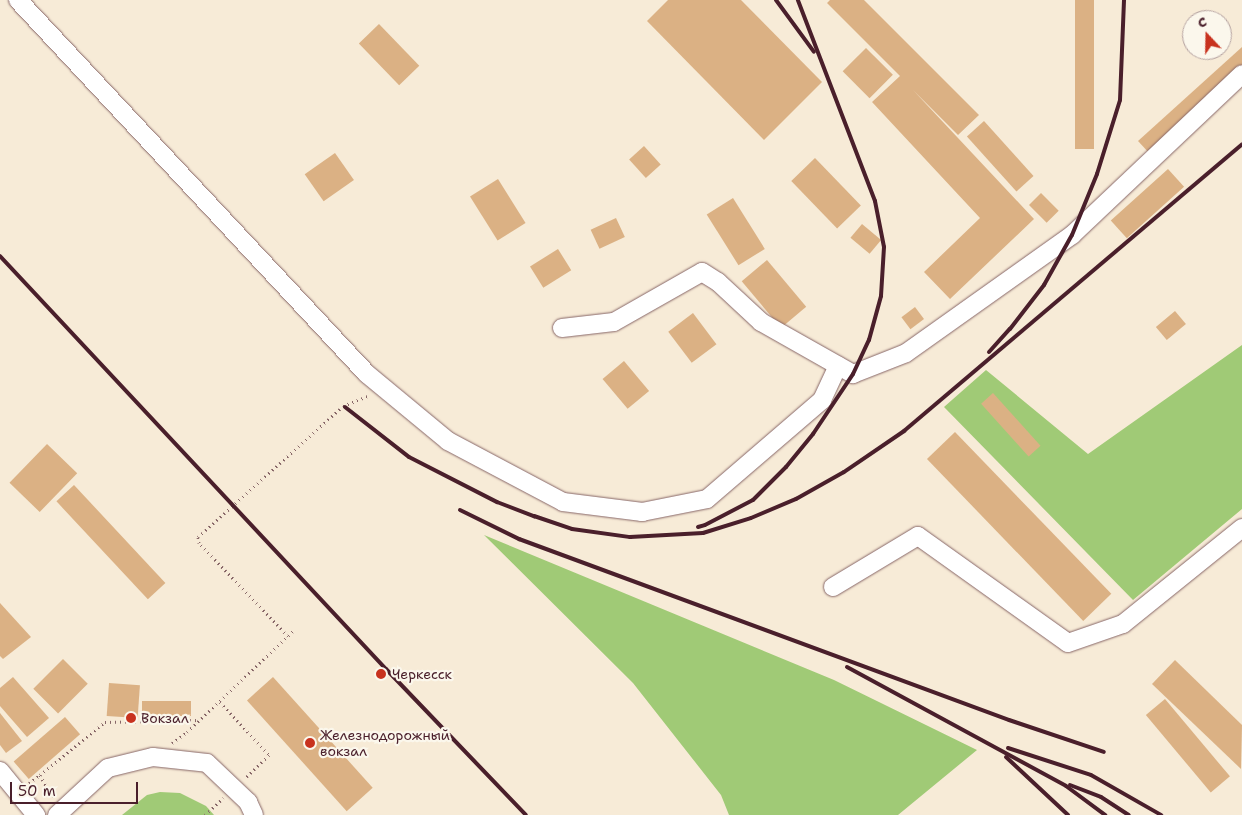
<!DOCTYPE html>
<html>
<head>
<meta charset="utf-8">
<style>
  body { margin:0 }
  #map { position:relative; width:1242px; height:815px; overflow:hidden; background:#f7ebd7; font-family:"Shantell Sans",sans-serif }
  div>[style] { position:absolute }
  .green>* { inset:0; background:#a0ca76 }
  .building>* { inset:0; background:#dbb184; transform-origin:0 0 }
  .path>* { height:3px; margin-top:-1.5px; transform-origin:0; background:repeating-linear-gradient(90deg,#876667 0 1px,transparent 0 5px) }
  .roads { filter:drop-shadow(0 0 1px #876667) drop-shadow(0 0 1px #876667) }
  .minor>* { height:18px; margin:-9px; padding:0 9px; transform-origin:9px; border-radius:9px; background:#fff }
  .rail>* { height:4px; margin:-2px; padding:0 2px; transform-origin:2px; border-radius:2px; background:#4a1f2b }
  .dots>* { width:14px; height:14px; translate:-50% -50%; box-sizing:border-box; border:2px solid #fbf7ec; border-radius:50% }
  span { translate:-50% -50%; white-space:nowrap; text-align:center; line-height:1.15; -webkit-text-stroke:4.5px #fbf7ec; paint-order:stroke }
  .poi-label { font-size:14px; color:#4a1f2b }
  .left { translate:0 -50%; text-align:left }
  .north { position:absolute; left:1182px; top:10px; width:50px; height:50px; box-sizing:border-box; background:#fbf7ec; border:1px solid #b4a19f; border-radius:50%; rotate:339deg; font-size:14px; font-weight:700; line-height:20px; text-align:center; color:#4a1f2b }
  .north::after { content:''; display:block; margin:auto; width:18px; height:22px; background:#c8321e; clip-path:polygon(50% 0,100% 100%,50% 72%,0 100%) }
  .scale { position:absolute; left:10px; top:782px; width:128px; height:22px; box-sizing:border-box; border:2px solid #4a1f2b; border-top:0; padding-left:6px; font-size:15px; line-height:18px; white-space:nowrap; color:#4a1f2b; -webkit-text-stroke:4px #fbf7ec; paint-order:stroke }
</style>
</head>
<body>
<div id="map">
  <div class="green">
    <div style="clip-path:polygon(1242px 345px,1242px 509px,1133px 600px,944px 407px,986px 370px,1088px 454px)"></div>
    <div style="clip-path:polygon(484px 535px,834px 680px,977px 750px,898px 815px,729px 815px,721px 795px,633px 683px)"></div>
    <div style="clip-path:polygon(160px 792px,180px 793px,206px 806px,214px 815px,122px 815px,147px 795px)"></div>
  </div>
  <div class="building">
    <div style="clip-path:polygon(668px 0,741px 0,822px 82px,764px 140px,647px 21px)"></div>
    <div style="clip-path:polygon(830px 0,864px 0,979px 115px,958px 135px,913px 90px,1034px 219px,950px 299px,924px 272px,980px 218px,872px 102px,900px 76px,827px 3px)"></div>
    <div style="left:1075px;top:0;width:19px;height:149px"></div>
    <div style="left:379px;top:24px;width:58px;height:28px;rotate:46deg"></div>
    <div style="clip-path:polygon(1242px 47px,1242px 70px,1150px 154px,1138px 141px)"></div>
    <div style="left:866px;top:48px;width:38px;height:33px;rotate:45deg"></div>
    <div style="left:984px;top:121px;width:74px;height:23px;rotate:48deg"></div>
    <div style="left:644px;top:146px;width:25px;height:20px;rotate:48deg"></div>
    <div style="left:335px;top:153px;width:33px;height:37px;rotate:55deg"></div>
    <div style="left:815px;top:158px;width:66px;height:33px;rotate:46deg"></div>
    <div style="left:1168px;top:169px;width:24px;height:77px;rotate:48deg"></div>
    <div style="left:498px;top:179px;width:52px;height:33px;rotate:58deg"></div>
    <div style="left:1041px;top:193px;width:25px;height:17px;rotate:45deg"></div>
    <div style="left:733px;top:198px;width:60px;height:31px;rotate:58deg"></div>
    <div style="left:616px;top:218px;width:21px;height:28px;rotate:65deg"></div>
    <div style="left:862px;top:224px;width:25px;height:18px;rotate:40deg"></div>
    <div style="left:558px;top:249px;width:25px;height:33px;rotate:58deg"></div>
    <div style="left:767px;top:260px;width:61px;height:33px;rotate:50deg"></div>
    <div style="left:915px;top:307px;width:15px;height:17px;rotate:53deg"></div>
    <div style="left:1175px;top:311px;width:17px;height:25px;rotate:50deg"></div>
    <div style="left:693px;top:313px;width:39px;height:31px;rotate:53deg"></div>
    <div style="left:624px;top:361px;width:39px;height:28px;rotate:50deg"></div>
    <div style="left:993px;top:393px;width:71px;height:16px;rotate:48deg"></div>
    <div style="left:955px;top:432px;width:225px;height:39px;rotate:46deg"></div>
    <div style="left:47px;top:444px;width:42px;height:54px;rotate:44deg"></div>
    <div style="left:74px;top:485px;width:134px;height:24px;rotate:47deg"></div>
    <div style="clip-path:polygon(0 603px,31px 637px,3px 659px,0 656px)"></div>
    <div style="left:63px;top:659px;width:35px;height:42px;rotate:45deg"></div>
    <div style="clip-path:polygon(1175px 660px,1242px 725px,1241px 769px,1152px 684px)"></div>
    <div style="clip-path:polygon(13px 677px,49px 718px,27px 737px,0 706px,0 688px)"></div>
    <div style="left:273px;top:677px;width:149px;height:35px;rotate:48deg"></div>
    <div style="left:109px;top:683px;width:31px;height:33px;rotate:4deg"></div>
    <div style="left:1165px;top:699px;width:101px;height:25px;rotate:50deg"></div>
    <div style="left:142px;top:701px;width:49px;height:15px"></div>
    <div style="clip-path:polygon(0 713px,22px 741px,6px 753px,0 745px)"></div>
    <div style="left:65px;top:717px;width:23px;height:68px;rotate:49deg"></div>
  </div>
  <div class="path">
    <div style="left:288px;top:636px;width:129px;rotate:-133.7deg"></div>
    <div style="left:199px;top:543px;width:6px;rotate:-99deg"></div>
    <div style="left:198px;top:537px;width:195px;rotate:-42.1deg"></div>
    <div style="left:343px;top:406px;width:27px;rotate:-22deg"></div>
    <div style="left:220px;top:702px;width:72px;rotate:47.2deg"></div>
    <div style="left:269px;top:755px;width:32px;rotate:136deg"></div>
    <div style="left:172px;top:743px;width:19px;rotate:-36deg"></div>
    <div style="left:187px;top:732px;width:146px;rotate:-43.6deg"></div>
    <div style="left:40px;top:775px;width:84px;rotate:-39.2deg"></div>
    <div style="left:105px;top:722px;width:95px;rotate:-1.2deg"></div>
    <div style="left:29px;top:783px;width:14px;rotate:-36deg"></div>
    <div style="left:40px;top:775px;width:25px;rotate:61deg"></div>
    <div style="left:205px;top:815px;width:25px;rotate:-43deg"></div>
  </div>
  <div class="roads">
    <div class="minor">
      <div style="left:18px;top:0;width:512px;rotate:46.98deg"></div>
      <div style="left:367px;top:374px;width:105px;rotate:39.6deg"></div>
      <div style="left:448px;top:441px;width:130px;rotate:27.9deg"></div>
      <div style="left:563px;top:502px;width:80px;rotate:7.2deg"></div>
      <div style="left:642px;top:512px;width:66px;rotate:-11.3deg"></div>
      <div style="left:707px;top:499px;width:152px;rotate:-40.7deg"></div>
      <div style="left:822px;top:400px;width:38px;rotate:-65deg"></div>
      <div style="left:562px;top:328px;width:52px;rotate:-6.6deg"></div>
      <div style="left:614px;top:322px;width:101px;rotate:-29.6deg"></div>
      <div style="left:702px;top:272px;width:19px;rotate:32deg"></div>
      <div style="left:718px;top:282px;width:59px;rotate:42.9deg"></div>
      <div style="left:761px;top:322px;width:106px;rotate:29.5deg"></div>
      <div style="left:853px;top:374px;width:57px;rotate:-21.6deg"></div>
      <div style="left:906px;top:353px;width:204px;rotate:-35.4deg"></div>
      <div style="left:1072px;top:235px;width:234px;rotate:-43.4deg"></div>
      <div style="left:833px;top:587px;width:99px;rotate:-31deg"></div>
      <div style="left:918px;top:536px;width:184px;rotate:35.5deg"></div>
      <div style="left:1068px;top:643px;width:58px;rotate:-19.1deg"></div>
      <div style="left:1123px;top:624px;width:153px;rotate:-38.9deg"></div>
      <div style="left:0;top:771px;width:57px;rotate:50.7deg"></div>
      <div style="left:57px;top:815px;width:69px;rotate:-42.7deg"></div>
      <div style="left:108px;top:768px;width:46px;rotate:-13.7deg"></div>
      <div style="left:153px;top:757px;width:54px;rotate:6.3deg"></div>
      <div style="left:207px;top:763px;width:57px;rotate:43.6deg"></div>
      <div style="left:248px;top:802px;width:14px;rotate:65deg"></div>
    </div>
  </div>
  <div class="rail">
    <div style="left:776px;top:0;width:64px;rotate:53.8deg"></div>
    <div style="left:0;top:256px;width:565px;rotate:46.94deg"></div>
    <div style="left:386px;top:669px;width:202px;rotate:46.2deg"></div>
    <div style="left:989px;top:352px;width:31px;rotate:-48deg"></div>
    <div style="left:1010px;top:329px;width:56px;rotate:-52.3deg"></div>
    <div style="left:1044px;top:285px;width:57px;rotate:-60.8deg"></div>
    <div style="left:1072px;top:235px;width:66px;rotate:-67.7deg"></div>
    <div style="left:1097px;top:174px;width:77px;rotate:-72.7deg"></div>
    <div style="left:1120px;top:100px;width:100px;rotate:-87.7deg"></div>
    <div style="left:345px;top:407px;width:81px;rotate:38deg"></div>
    <div style="left:409px;top:457px;width:99px;rotate:27.1deg"></div>
    <div style="left:497px;top:502px;width:40px;rotate:21deg"></div>
    <div style="left:534px;top:516px;width:40px;rotate:18.9deg"></div>
    <div style="left:572px;top:529px;width:59px;rotate:7.9deg"></div>
    <div style="left:630px;top:537px;width:73px;rotate:-3.1deg"></div>
    <div style="left:703px;top:533px;width:50px;rotate:-17.4deg"></div>
    <div style="left:751px;top:518px;width:49px;rotate:-22.9deg"></div>
    <div style="left:796px;top:499px;width:55px;rotate:-29.4deg"></div>
    <div style="left:844px;top:472px;width:73px;rotate:-34.3deg"></div>
    <div style="left:904px;top:431px;width:443px;rotate:-40.3deg"></div>
    <div style="left:460px;top:510px;width:66px;rotate:26.2deg"></div>
    <div style="left:519px;top:539px;width:522px;rotate:20.27deg"></div>
    <div style="left:1009px;top:720px;width:100px;rotate:18.6deg"></div>
    <div style="left:698px;top:527px;width:7px;rotate:-16deg"></div>
    <div style="left:705px;top:525px;width:54px;rotate:-27.5deg"></div>
    <div style="left:753px;top:500px;width:47px;rotate:-45deg"></div>
    <div style="left:786px;top:467px;width:43px;rotate:-50.7deg"></div>
    <div style="left:813px;top:434px;width:72px;rotate:-56.3deg"></div>
    <div style="left:853px;top:374px;width:38px;rotate:-65deg"></div>
    <div style="left:869px;top:340px;width:46px;rotate:-74.7deg"></div>
    <div style="left:881px;top:296px;width:49px;rotate:-86.5deg"></div>
    <div style="left:884px;top:247px;width:47px;rotate:-101.1deg"></div>
    <div style="left:875px;top:201px;width:215px;rotate:-111deg"></div>
    <div style="left:847px;top:667px;width:249px;rotate:28.5deg"></div>
    <div style="left:1066px;top:786px;width:49px;rotate:36.6deg"></div>
    <div style="left:1008px;top:748px;width:87px;rotate:18deg"></div>
    <div style="left:1091px;top:775px;width:81px;rotate:29.7deg"></div>
    <div style="left:1006px;top:757px;width:85px;rotate:43.1deg"></div>
    <div style="left:1070px;top:785px;width:33px;rotate:21deg"></div>
    <div style="left:1101px;top:797px;width:33px;rotate:33deg"></div>
  </div>
  <div class="dots">
    <div style="left:381px;top:674px;background:#c8321e"></div>
    <div style="left:131px;top:718px;background:#c8321e"></div>
    <div style="left:310px;top:743px;background:#c8321e"></div>
  </div>
  <div class="poi-label">
    <span class="left" style="left:392px;top:674px">Черкесск</span>
    <span class="left" style="left:141px;top:718px">Вокзал</span>
    <span class="left" style="left:320px;top:743px">Железнодорожный<br>вокзал</span>
  </div>
  <div class="north">С</div>
  <div class="scale">50 m</div>
</div>
</body>
</html>
